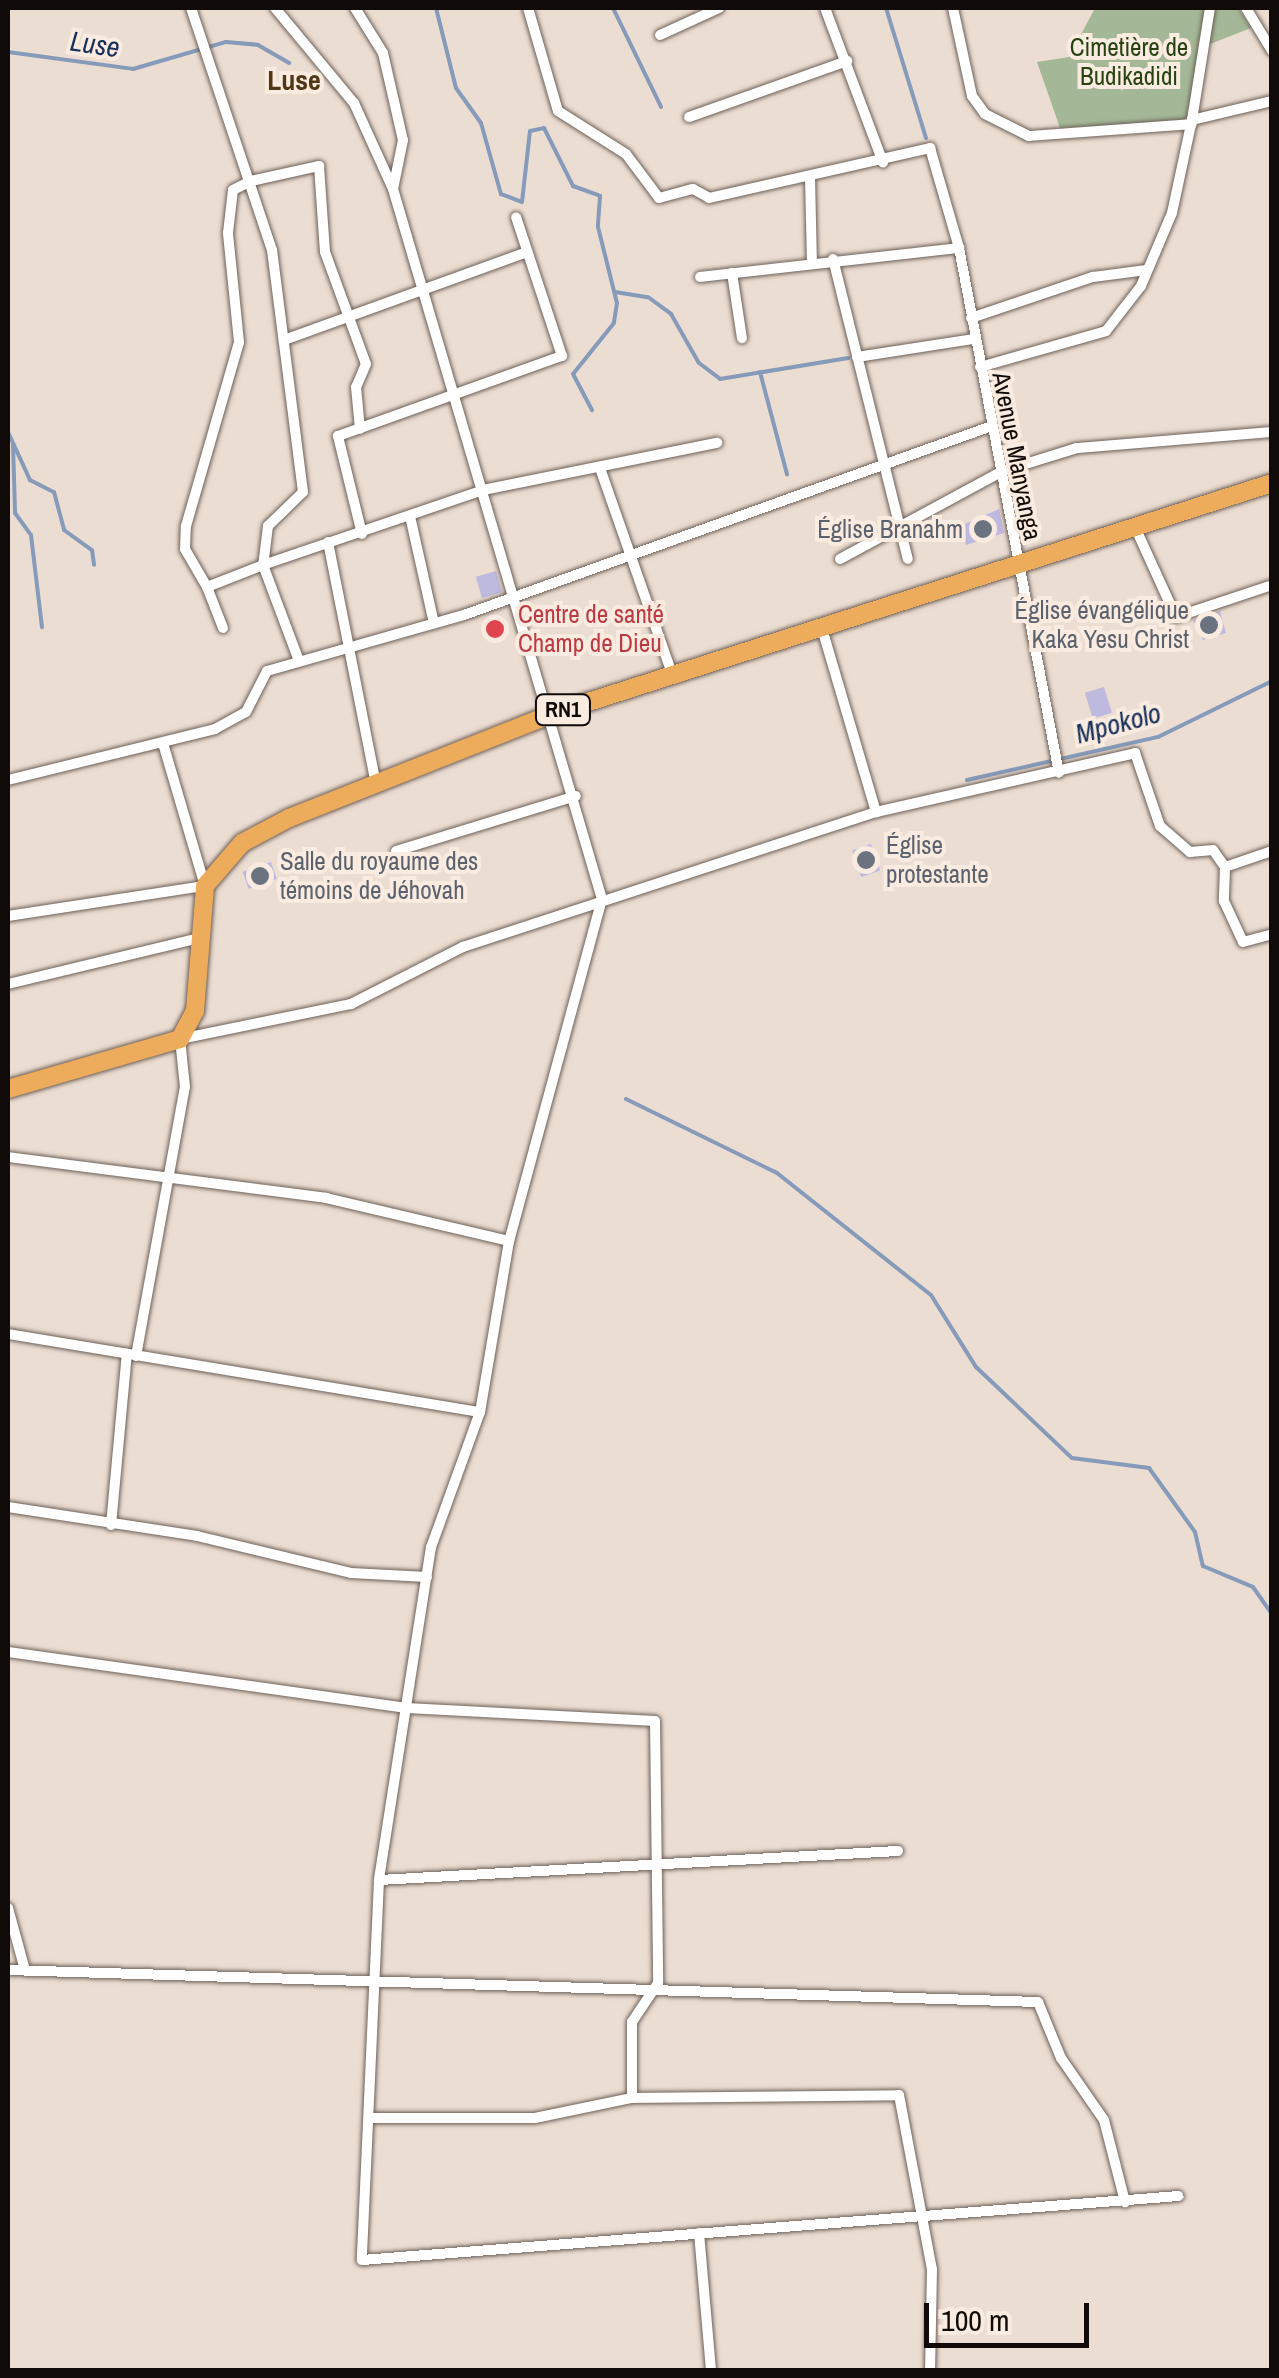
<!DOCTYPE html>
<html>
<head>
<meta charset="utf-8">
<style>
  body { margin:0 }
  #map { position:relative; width:1279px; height:2378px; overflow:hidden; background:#ecddd2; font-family:"Archivo Narrow",sans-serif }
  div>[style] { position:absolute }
  .green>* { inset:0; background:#a4b897 }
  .stream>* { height:4px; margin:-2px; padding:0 2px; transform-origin:2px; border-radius:2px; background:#869ab9 }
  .building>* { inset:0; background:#beb9de; transform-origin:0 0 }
  .roads { filter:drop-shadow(0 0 2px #6d6057) drop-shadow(0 0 2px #6d6057) }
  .minor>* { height:10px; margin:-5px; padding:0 5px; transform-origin:5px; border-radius:5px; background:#fff }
  .trunk>* { height:18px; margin:-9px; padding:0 9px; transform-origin:9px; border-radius:9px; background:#ecac5b }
  .dots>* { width:28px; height:28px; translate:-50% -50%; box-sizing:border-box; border:5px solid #f9ebdf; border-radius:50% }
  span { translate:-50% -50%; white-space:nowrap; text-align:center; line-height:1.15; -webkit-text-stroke:8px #f9ebdf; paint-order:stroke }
  .shield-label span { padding:2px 8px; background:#f9ebdf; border:2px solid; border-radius:8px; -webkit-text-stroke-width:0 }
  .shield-label { font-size:22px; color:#100b08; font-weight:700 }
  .park-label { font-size:25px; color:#274211 }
  .street-label { font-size:25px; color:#100b08 }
  .worship-label { font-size:25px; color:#5b616d }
  .right { translate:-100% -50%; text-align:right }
  .left { translate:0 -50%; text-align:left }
  .health-label { font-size:25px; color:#be3a42 }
  .water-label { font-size:28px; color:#17305a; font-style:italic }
  .neighbourhood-label { font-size:28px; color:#503715; font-weight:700 }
  .frame { position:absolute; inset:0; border:10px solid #100b08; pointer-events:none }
  .scale { position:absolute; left:924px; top:2303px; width:165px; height:45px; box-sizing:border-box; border:5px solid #100b08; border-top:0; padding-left:12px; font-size:30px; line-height:35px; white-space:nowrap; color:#100b08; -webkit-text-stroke:8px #f9ebdf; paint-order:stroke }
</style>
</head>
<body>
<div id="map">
  <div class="green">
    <div style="clip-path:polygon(1095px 8px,1238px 8px,1251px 28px,1200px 48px,1186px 121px,1060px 128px,1037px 62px,1069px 57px)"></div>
  </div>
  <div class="stream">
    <div style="left:436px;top:8px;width:82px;rotate:76deg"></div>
    <div style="left:456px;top:88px;width:43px;rotate:54.5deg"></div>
    <div style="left:481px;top:123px;width:74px;rotate:74.3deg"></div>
    <div style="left:501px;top:194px;width:22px;rotate:21deg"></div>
    <div style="left:522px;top:202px;width:71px;rotate:-83.6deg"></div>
    <div style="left:530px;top:131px;width:14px;rotate:-12deg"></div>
    <div style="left:544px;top:128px;width:65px;rotate:63.4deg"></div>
    <div style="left:573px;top:186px;width:29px;rotate:20deg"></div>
    <div style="left:600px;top:196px;width:31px;rotate:94deg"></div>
    <div style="left:598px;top:227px;width:78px;rotate:76deg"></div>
    <div style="left:617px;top:303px;width:20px;rotate:99deg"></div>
    <div style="left:614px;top:323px;width:65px;rotate:128.8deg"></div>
    <div style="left:573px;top:374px;width:41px;rotate:62.2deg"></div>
    <div style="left:613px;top:8px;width:110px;rotate:64.1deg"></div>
    <div style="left:886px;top:8px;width:136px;rotate:72.9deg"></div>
    <div style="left:8px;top:52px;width:126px;rotate:7.7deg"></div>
    <div style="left:133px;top:69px;width:97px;rotate:-16.2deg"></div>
    <div style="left:226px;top:42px;width:32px;rotate:5deg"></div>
    <div style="left:258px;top:45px;width:36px;rotate:30deg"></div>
    <div style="left:615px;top:292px;width:33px;rotate:9deg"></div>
    <div style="left:648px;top:297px;width:29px;rotate:36deg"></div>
    <div style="left:671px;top:314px;width:56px;rotate:60.3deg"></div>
    <div style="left:699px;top:363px;width:26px;rotate:37deg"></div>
    <div style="left:720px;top:379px;width:130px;rotate:-9.3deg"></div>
    <div style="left:760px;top:372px;width:106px;rotate:75.2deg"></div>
    <div style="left:8px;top:432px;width:53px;rotate:65.4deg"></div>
    <div style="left:30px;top:480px;width:27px;rotate:27deg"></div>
    <div style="left:54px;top:492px;width:39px;rotate:75deg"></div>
    <div style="left:64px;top:530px;width:34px;rotate:36deg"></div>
    <div style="left:92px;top:550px;width:15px;rotate:82deg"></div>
    <div style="left:13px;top:444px;width:69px;rotate:88.3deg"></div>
    <div style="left:15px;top:513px;width:27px;rotate:54deg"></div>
    <div style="left:31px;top:535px;width:93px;rotate:83.2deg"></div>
    <div style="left:967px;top:780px;width:196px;rotate:-12.7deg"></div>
    <div style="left:1158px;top:737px;width:127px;rotate:-26.2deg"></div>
    <div style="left:626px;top:1099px;width:168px;rotate:26.1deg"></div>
    <div style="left:777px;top:1173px;width:196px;rotate:38.4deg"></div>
    <div style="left:931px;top:1295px;width:85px;rotate:58deg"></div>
    <div style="left:976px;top:1367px;width:132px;rotate:43.5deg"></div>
    <div style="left:1072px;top:1458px;width:78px;rotate:7.4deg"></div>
    <div style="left:1149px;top:1468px;width:79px;rotate:54.3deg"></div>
    <div style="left:1195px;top:1532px;width:35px;rotate:77deg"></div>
    <div style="left:1203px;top:1566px;width:54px;rotate:22.8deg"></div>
    <div style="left:1253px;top:1587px;width:33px;rotate:55deg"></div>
  </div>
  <div class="building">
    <div style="clip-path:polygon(999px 509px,1004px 533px,966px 545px,960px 526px)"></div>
    <div style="left:496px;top:571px;width:22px;height:21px;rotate:74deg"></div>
    <div style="clip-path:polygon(1220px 611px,1226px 633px,1203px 640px,1193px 620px)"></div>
    <div style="left:1104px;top:687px;width:27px;height:20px;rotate:73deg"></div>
    <div style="left:871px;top:844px;width:28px;height:20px;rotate:71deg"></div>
    <div style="left:271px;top:862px;width:18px;height:30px;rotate:71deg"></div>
  </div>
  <div class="roads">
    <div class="minor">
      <div style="left:191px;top:8px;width:255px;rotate:71.5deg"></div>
      <div style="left:272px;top:250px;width:244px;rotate:82.7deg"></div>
      <div style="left:303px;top:492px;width:49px;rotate:135.8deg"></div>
      <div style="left:268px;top:526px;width:39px;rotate:97deg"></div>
      <div style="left:263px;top:565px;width:103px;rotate:69.4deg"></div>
      <div style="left:275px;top:8px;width:124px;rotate:50.3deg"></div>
      <div style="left:354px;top:103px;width:94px;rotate:65.6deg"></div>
      <div style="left:393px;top:189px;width:740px;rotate:73.6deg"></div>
      <div style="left:602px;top:899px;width:354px;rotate:105.2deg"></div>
      <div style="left:509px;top:1241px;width:173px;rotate:99.6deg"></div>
      <div style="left:480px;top:1412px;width:144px;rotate:109.9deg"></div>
      <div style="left:431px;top:1547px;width:337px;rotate:98.9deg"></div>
      <div style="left:379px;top:1880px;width:380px;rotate:92.6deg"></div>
      <div style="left:362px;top:2260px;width:819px;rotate:-4.48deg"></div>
      <div style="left:355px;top:8px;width:53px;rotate:58.1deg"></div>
      <div style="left:383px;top:53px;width:89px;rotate:77.1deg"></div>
      <div style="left:403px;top:140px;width:50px;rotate:101.5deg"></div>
      <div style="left:528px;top:8px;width:107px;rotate:73.8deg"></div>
      <div style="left:558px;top:111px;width:80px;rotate:32.3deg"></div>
      <div style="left:626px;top:154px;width:55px;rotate:53.1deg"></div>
      <div style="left:659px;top:198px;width:35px;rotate:-15deg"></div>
      <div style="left:693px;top:189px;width:18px;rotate:29deg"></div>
      <div style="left:709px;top:198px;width:227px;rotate:-12.7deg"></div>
      <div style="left:930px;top:148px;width:104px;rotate:73.8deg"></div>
      <div style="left:959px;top:248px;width:534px;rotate:79.22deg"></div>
      <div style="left:825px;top:8px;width:165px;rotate:69.4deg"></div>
      <div style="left:953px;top:8px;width:90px;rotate:77.8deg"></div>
      <div style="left:972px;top:96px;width:22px;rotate:54deg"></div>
      <div style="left:985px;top:114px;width:49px;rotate:26.6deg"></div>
      <div style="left:1029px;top:136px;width:163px;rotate:-4.2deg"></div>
      <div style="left:1246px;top:8px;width:50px;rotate:58.8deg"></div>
      <div style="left:660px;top:35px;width:65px;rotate:-24.6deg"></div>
      <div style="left:689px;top:117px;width:168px;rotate:-19.5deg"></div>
      <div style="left:1192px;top:120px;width:113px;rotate:-80.9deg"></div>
      <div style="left:810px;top:177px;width:85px;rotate:88.7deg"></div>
      <div style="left:833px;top:259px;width:309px;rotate:76deg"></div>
      <div style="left:732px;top:273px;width:66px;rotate:81.3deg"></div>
      <div style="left:700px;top:277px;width:261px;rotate:-6.4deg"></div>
      <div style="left:971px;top:318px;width:129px;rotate:-18.6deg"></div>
      <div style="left:1093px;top:277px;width:54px;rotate:-7.4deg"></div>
      <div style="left:284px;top:340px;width:258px;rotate:-19.9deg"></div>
      <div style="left:857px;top:357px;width:117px;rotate:-8.8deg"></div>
      <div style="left:980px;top:367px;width:131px;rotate:-15.9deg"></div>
      <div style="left:1106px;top:331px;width:57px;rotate:-52.1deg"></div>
      <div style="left:1141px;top:286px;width:79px;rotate:-67deg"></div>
      <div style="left:1172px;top:213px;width:95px;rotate:-77.9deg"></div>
      <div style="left:1192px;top:120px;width:82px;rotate:-13.4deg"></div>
      <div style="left:600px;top:468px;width:220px;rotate:70.7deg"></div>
      <div style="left:410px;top:516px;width:110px;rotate:77.4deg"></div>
      <div style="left:1135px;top:527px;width:99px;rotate:65.5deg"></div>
      <div style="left:1176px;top:617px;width:101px;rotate:-18.4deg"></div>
      <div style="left:362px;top:534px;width:101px;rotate:-103.8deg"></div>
      <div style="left:338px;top:436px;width:238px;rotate:-19.7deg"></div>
      <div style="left:562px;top:356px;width:146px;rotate:-108.3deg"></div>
      <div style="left:328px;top:542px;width:247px;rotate:78.8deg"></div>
      <div style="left:840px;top:559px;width:185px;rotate:-28.4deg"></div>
      <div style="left:1003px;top:471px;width:77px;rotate:-17.3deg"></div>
      <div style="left:1077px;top:448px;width:196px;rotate:-4.7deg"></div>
      <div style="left:207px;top:587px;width:44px;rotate:-120.1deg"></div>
      <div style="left:185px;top:549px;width:23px;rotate:-88deg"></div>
      <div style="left:186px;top:526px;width:191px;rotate:-73.9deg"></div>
      <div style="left:239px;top:342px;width:110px;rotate:-95.8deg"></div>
      <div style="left:228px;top:233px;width:43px;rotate:-83.4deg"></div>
      <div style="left:233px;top:190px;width:20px;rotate:-27deg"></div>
      <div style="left:251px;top:181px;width:70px;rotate:-12.4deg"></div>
      <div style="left:319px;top:166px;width:86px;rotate:86deg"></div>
      <div style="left:325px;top:252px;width:119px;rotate:69.9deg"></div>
      <div style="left:366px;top:364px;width:25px;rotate:113deg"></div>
      <div style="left:356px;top:387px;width:42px;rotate:84.6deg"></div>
      <div style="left:223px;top:628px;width:44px;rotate:-111.3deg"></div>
      <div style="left:207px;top:587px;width:60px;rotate:-21.4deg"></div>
      <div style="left:263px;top:565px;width:232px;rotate:-18.8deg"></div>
      <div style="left:483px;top:490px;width:239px;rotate:-11.4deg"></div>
      <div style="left:823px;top:632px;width:188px;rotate:73.6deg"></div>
      <div style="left:8px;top:780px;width:213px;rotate:-13.8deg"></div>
      <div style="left:215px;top:729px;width:35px;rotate:-29deg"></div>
      <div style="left:246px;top:712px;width:46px;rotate:-62.9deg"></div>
      <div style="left:267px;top:671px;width:205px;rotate:-15.9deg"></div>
      <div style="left:464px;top:615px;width:561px;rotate:-19.7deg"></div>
      <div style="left:396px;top:851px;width:188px;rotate:-17deg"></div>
      <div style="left:1225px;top:867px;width:50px;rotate:-18.8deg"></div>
      <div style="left:8px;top:916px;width:199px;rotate:-8.7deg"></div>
      <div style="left:205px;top:886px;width:149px;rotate:-106.4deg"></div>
      <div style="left:8px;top:984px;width:193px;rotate:-13.5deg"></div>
      <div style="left:8px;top:1157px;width:321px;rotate:7.3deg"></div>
      <div style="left:326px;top:1198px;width:188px;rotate:13.2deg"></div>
      <div style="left:8px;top:1334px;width:478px;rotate:9.4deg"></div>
      <div style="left:136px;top:1356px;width:273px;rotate:-79.7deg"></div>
      <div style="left:185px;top:1087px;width:48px;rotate:-95.9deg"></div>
      <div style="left:180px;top:1039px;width:175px;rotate:-11.6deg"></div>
      <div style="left:351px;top:1004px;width:126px;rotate:-27deg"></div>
      <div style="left:463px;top:947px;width:435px;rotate:-18.1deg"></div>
      <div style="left:876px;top:812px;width:266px;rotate:-12.8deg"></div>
      <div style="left:1135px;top:753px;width:77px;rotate:71.1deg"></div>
      <div style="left:1160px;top:826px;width:40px;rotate:41deg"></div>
      <div style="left:1190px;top:852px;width:23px;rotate:-5deg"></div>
      <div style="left:1213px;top:850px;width:21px;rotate:55deg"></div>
      <div style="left:1225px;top:867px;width:34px;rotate:92deg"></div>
      <div style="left:1224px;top:901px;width:45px;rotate:65.1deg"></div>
      <div style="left:1243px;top:942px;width:30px;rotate:-15deg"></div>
      <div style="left:8px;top:1507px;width:191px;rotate:8.7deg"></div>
      <div style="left:197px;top:1536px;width:158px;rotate:13.5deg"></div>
      <div style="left:351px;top:1573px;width:76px;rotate:3deg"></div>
      <div style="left:111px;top:1525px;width:172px;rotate:-84.7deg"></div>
      <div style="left:8px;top:1652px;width:403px;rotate:8deg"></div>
      <div style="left:407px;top:1708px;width:248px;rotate:3deg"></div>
      <div style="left:655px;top:1721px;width:262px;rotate:89.3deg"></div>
      <div style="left:658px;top:1983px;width:47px;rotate:123.7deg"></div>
      <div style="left:632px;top:2022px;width:76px;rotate:90deg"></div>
      <div style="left:632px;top:2098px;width:267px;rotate:-0.6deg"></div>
      <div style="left:899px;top:2095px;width:177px;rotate:79.3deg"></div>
      <div style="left:932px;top:2269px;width:101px;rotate:91.1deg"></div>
      <div style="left:379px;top:1880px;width:520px;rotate:-3.2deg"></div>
      <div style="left:8px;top:1908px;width:64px;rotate:74.7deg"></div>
      <div style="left:8px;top:1970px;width:1030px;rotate:1.78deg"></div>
      <div style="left:1038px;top:2002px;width:61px;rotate:67.7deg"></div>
      <div style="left:1061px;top:2058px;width:75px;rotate:55.3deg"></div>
      <div style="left:1104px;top:2120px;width:85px;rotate:75.6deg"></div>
      <div style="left:370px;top:2118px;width:165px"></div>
      <div style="left:535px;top:2118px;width:99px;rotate:-11.7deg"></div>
      <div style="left:699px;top:2233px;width:138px;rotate:85deg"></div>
    </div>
    <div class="trunk">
      <div style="left:8px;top:1089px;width:179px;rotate:-16.2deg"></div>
      <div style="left:180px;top:1039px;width:32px;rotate:-62deg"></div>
      <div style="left:195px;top:1011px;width:125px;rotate:-85.4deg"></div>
      <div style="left:205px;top:886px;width:57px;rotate:-49.3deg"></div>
      <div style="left:242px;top:843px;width:53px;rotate:-28deg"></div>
      <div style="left:289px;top:818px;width:285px;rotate:-21.6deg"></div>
      <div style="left:554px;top:713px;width:754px;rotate:-17.76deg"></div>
    </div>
  </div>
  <div class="dots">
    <div style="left:983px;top:529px;background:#6b7280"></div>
    <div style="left:1209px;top:625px;background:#6b7280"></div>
    <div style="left:495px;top:629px;background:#e0444e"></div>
    <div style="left:866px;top:860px;background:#6b7280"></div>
    <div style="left:260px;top:876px;background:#6b7280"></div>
  </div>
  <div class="shield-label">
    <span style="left:563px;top:710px">RN1</span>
  </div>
  <div class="park-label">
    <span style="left:1129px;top:62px">Cimetière de<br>Budikadidi</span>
  </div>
  <div class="street-label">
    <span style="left:1017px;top:456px;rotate:79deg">Avenue Manyanga</span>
  </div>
  <div class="worship-label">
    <span class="right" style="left:963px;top:529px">Église Branahm</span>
    <span class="right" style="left:1189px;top:625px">Église évangélique<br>Kaka Yesu Christ</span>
    <span class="left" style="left:886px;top:860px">Église<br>protestante</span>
    <span class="left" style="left:280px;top:876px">Salle du royaume des<br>témoins de Jéhovah</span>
  </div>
  <div class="health-label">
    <span class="left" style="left:518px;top:629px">Centre de santé<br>Champ de Dieu</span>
  </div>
  <div class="water-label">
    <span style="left:95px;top:44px;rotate:8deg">Luse</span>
    <span style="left:1118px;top:723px;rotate:-15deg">Mpokolo</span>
  </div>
  <div class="neighbourhood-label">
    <span style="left:294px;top:80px">Luse</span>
  </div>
  <div class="frame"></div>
  <div class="scale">100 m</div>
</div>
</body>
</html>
